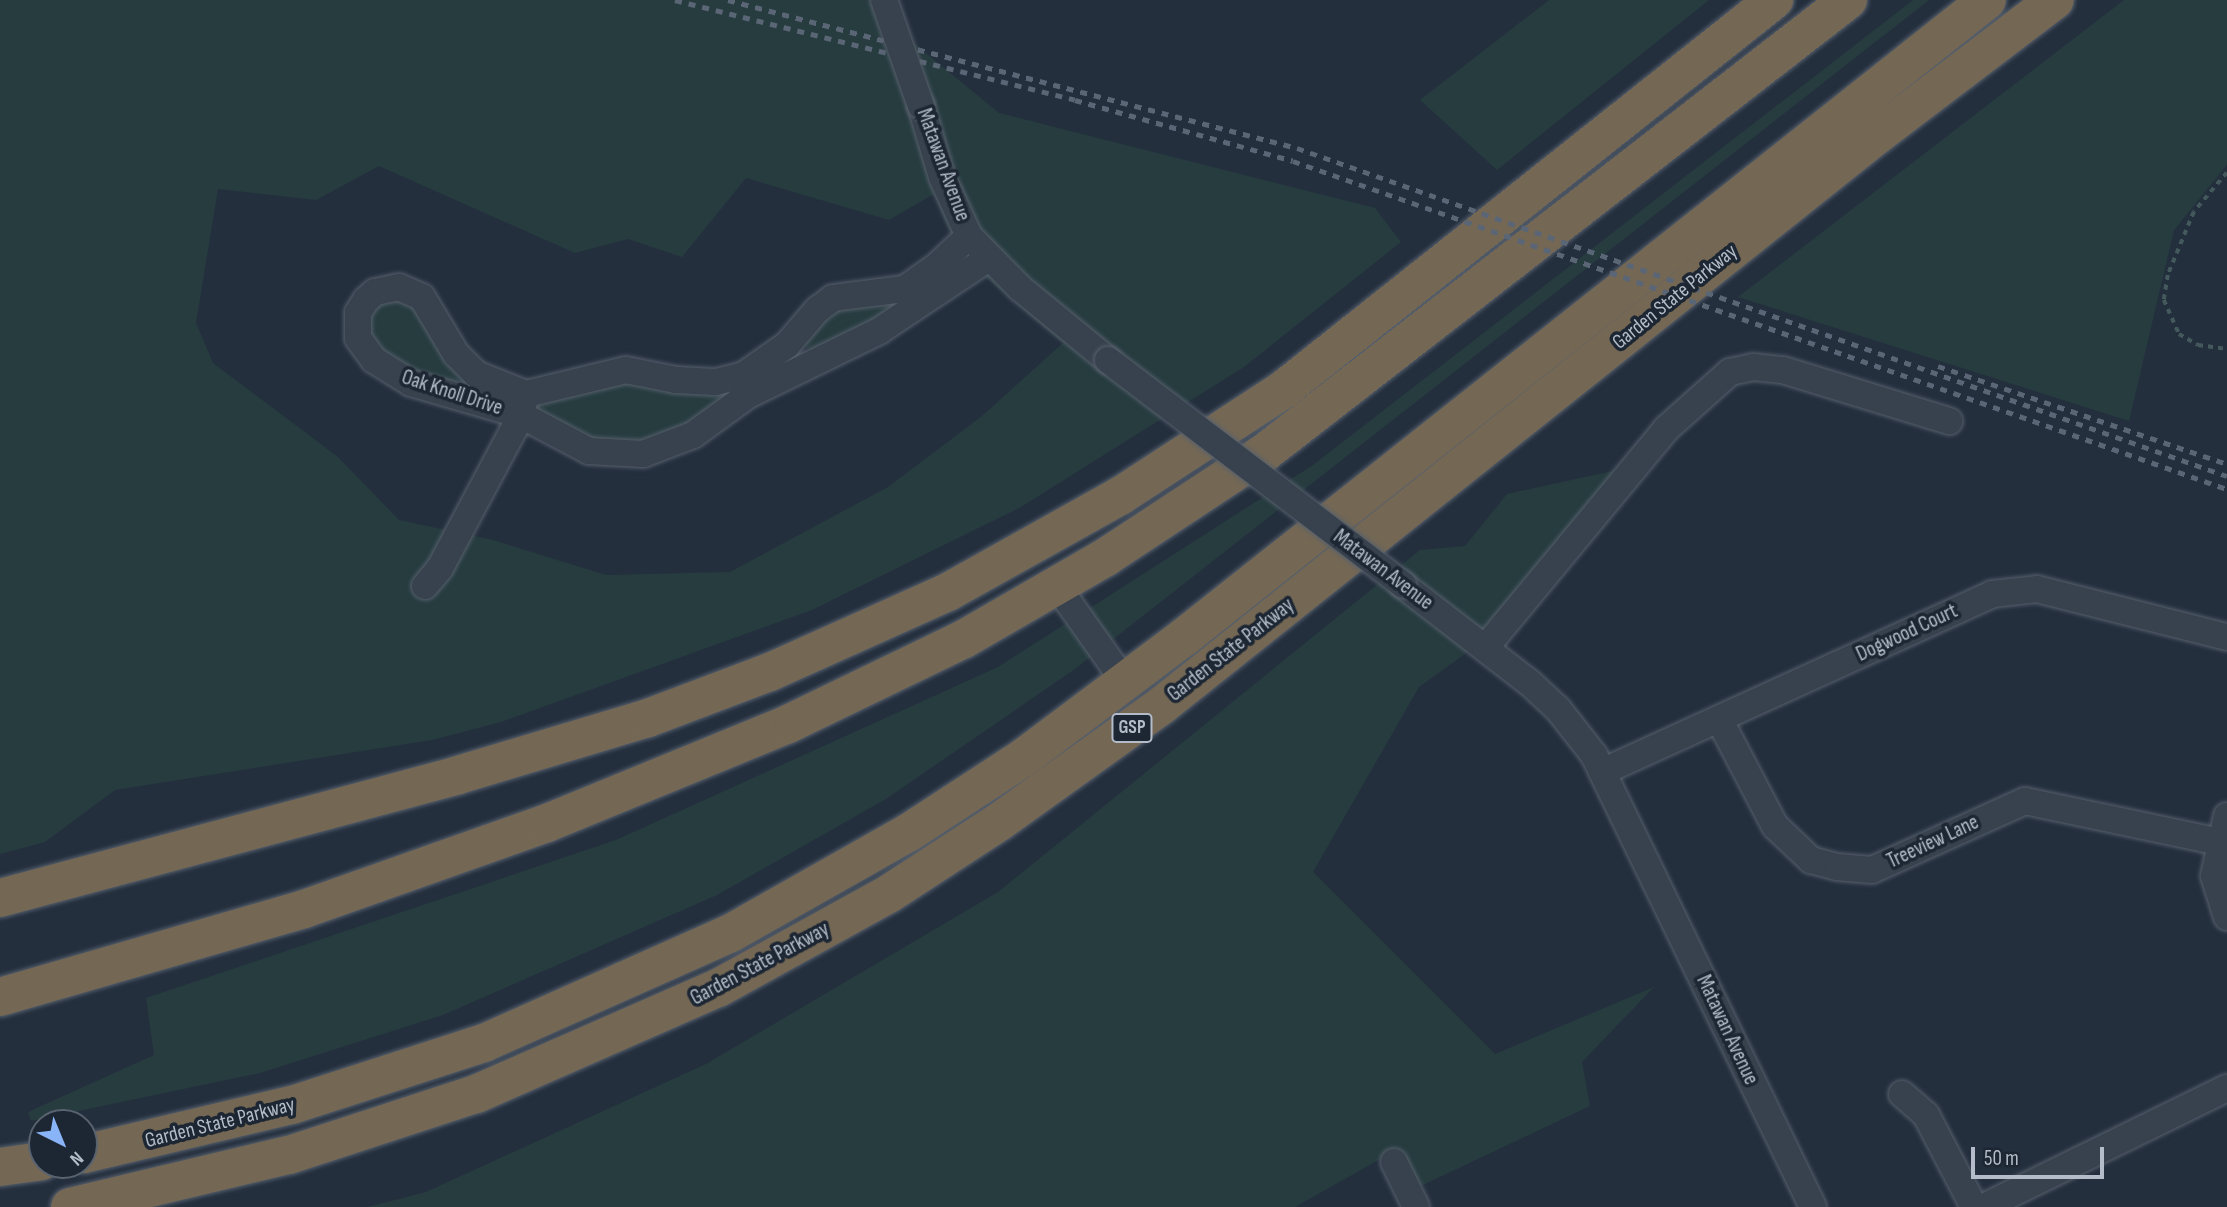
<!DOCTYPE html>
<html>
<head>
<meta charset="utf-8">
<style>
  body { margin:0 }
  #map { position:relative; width:2227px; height:1207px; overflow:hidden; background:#242f3e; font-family:"Sofia Sans Condensed",sans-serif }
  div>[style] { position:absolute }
  .green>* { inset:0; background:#263c3f }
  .path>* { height:3.5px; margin-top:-1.75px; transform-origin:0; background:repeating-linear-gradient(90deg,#44595c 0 5px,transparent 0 10px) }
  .roads { filter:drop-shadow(0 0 2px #565f6c) drop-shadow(0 0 2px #565f6c) }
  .minor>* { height:26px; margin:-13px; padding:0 13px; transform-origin:13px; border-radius:13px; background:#38414e }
  .highway>* { height:38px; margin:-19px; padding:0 19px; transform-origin:19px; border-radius:19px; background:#746855 }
  .rail>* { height:5px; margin-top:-2.5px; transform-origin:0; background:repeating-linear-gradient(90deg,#5a6575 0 7px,transparent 0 14px) }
  .bridges { filter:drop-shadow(0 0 2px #565f6c) drop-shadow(0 0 2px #565f6c) }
  .minor-bridge>* { height:26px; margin:-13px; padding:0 13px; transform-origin:13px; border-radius:13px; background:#38414e }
  span { translate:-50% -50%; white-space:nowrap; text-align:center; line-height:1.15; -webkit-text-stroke:7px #1d2633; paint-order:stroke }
  .shield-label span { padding:2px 5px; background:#1d2633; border:2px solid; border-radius:5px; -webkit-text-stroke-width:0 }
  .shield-label { font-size:19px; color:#b4bcc9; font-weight:700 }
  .street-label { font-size:21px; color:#b4bcc9 }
  .north { position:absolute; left:28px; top:1109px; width:70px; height:70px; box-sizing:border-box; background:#1d2633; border:2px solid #59626f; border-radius:50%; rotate:137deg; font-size:19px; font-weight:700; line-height:28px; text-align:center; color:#b4bcc9 }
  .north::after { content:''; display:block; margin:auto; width:24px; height:32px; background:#8ab4f8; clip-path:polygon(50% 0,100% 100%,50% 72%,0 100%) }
  .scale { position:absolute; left:1971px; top:1147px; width:133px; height:32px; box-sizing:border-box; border:4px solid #b4bcc9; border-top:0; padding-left:9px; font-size:21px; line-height:24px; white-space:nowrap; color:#b4bcc9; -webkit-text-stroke:5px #1d2633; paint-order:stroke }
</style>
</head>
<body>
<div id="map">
  <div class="green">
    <div style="clip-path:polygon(evenodd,0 0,893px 0,904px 35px,999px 113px,1375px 208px,1401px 242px,1244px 367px,1021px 507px,812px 610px,501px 722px,432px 740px,115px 790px,45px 842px,0 854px,0 0,379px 166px,575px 253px,628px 239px,682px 257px,746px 178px,889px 220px,934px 194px,947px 227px,984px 276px,1063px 343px,982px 416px,888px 487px,730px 572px,606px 575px,493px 540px,399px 520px,338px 457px,213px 363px,196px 323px,218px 189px,316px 200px,379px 166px)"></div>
    <div style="clip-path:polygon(1549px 0,1709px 0,1497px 170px,1420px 100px)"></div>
    <div style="clip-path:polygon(1913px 0,1929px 0,1075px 669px,886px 799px,717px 895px,443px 1015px,260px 1073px,31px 1121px,28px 1112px,154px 1055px,146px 998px,616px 840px,998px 667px,1313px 465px)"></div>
    <div style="clip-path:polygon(2124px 0,2227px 0,2227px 165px,2174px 230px,2129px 421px,1738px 297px)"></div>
    <div style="clip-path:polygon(401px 292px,500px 394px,415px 373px,374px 349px,364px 315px,367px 308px)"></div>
    <div style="clip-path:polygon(894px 300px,896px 309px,813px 351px,806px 347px,803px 340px,824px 311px)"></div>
    <div style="clip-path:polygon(786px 359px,787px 364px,673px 437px,608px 446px,536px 411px,539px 403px,599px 381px,662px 384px)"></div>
    <div style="clip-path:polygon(1617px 470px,1483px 641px,1419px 687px,1313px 872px,1495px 1054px,1654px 987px,1582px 1062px,1590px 1106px,1406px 1193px,1384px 1157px,1295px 1207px,367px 1207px,426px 1192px,706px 1064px,998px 892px,1420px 550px,1465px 546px,1507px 494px)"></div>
  </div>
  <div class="path">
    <div style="left:2227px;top:173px;width:51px;rotate:130.2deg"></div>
    <div style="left:2194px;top:212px;width:68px;rotate:112.4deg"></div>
    <div style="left:2168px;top:275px;width:25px;rotate:99deg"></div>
    <div style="left:2164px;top:300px;width:37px;rotate:66deg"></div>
    <div style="left:2179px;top:334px;width:22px;rotate:30deg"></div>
    <div style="left:2198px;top:345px;width:29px;rotate:8deg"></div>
  </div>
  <div class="roads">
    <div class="minor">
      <div style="left:921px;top:106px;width:74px;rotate:73.5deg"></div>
      <div style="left:942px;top:177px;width:65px;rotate:65.4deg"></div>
      <div style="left:969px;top:236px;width:73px;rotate:45.6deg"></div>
      <div style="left:1020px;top:288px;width:114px;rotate:39.3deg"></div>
      <div style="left:969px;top:236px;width:45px;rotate:136.8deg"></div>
      <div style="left:936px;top:267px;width:39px;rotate:145deg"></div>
      <div style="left:904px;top:289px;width:72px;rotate:172.8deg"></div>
      <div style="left:833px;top:298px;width:20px;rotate:143deg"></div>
      <div style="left:817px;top:310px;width:46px;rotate:130.6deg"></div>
      <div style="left:787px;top:345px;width:52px;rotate:145.1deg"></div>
      <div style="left:744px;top:375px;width:30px;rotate:166deg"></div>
      <div style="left:715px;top:382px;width:39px;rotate:-177deg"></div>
      <div style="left:676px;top:380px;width:51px;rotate:-168.7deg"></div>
      <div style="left:626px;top:370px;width:103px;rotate:166.5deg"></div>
      <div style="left:526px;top:394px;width:54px;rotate:-158.2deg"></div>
      <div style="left:476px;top:374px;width:28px;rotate:-135deg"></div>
      <div style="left:456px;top:354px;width:66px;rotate:-120.8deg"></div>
      <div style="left:422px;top:297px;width:25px;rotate:-157deg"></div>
      <div style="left:399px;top:287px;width:25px;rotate:168deg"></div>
      <div style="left:375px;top:292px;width:12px;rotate:138deg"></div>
      <div style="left:366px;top:300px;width:15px;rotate:122deg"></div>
      <div style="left:358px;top:313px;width:25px;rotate:90deg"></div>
      <div style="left:358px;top:338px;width:27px;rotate:54deg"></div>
      <div style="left:374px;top:360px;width:44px;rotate:31.9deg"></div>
      <div style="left:411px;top:383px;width:115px;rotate:16.2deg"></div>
      <div style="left:521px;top:415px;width:77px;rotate:27.9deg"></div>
      <div style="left:589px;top:451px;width:54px;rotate:3.2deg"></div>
      <div style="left:643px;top:454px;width:53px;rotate:-20.8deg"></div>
      <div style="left:693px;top:435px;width:68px;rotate:-36deg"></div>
      <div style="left:748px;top:395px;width:146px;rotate:-26deg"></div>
      <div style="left:879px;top:331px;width:130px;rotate:-33.7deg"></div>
      <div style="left:1403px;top:585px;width:160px;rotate:37.7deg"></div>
      <div style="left:1530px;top:683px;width:38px;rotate:43deg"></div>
      <div style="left:1558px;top:709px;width:58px;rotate:52deg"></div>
      <div style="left:1594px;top:755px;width:502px;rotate:64.15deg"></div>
      <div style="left:425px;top:586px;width:23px;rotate:-50deg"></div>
      <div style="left:440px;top:568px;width:160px;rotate:-62deg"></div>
      <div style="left:515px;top:427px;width:30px;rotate:-70deg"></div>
      <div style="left:1057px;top:586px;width:118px;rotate:54.7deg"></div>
      <div style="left:1485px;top:648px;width:284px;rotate:-50.4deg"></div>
      <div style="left:1666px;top:429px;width:86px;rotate:-41.7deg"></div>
      <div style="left:1730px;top:372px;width:24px;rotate:-12deg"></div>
      <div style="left:1753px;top:367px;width:30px;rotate:6deg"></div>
      <div style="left:1783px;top:370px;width:174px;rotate:17.1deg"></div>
      <div style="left:1719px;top:719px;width:121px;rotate:62.4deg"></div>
      <div style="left:1775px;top:826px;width:50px;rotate:43.4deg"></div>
      <div style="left:1811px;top:860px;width:27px;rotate:15deg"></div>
      <div style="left:1837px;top:867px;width:35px;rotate:5deg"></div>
      <div style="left:1872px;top:870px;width:168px;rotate:-24.3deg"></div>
      <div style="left:2025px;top:801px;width:199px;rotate:11.9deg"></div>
      <div style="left:1602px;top:772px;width:429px;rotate:-24.5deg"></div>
      <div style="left:1992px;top:594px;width:45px;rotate:-6.3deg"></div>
      <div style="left:2037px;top:589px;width:196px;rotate:14.2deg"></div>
      <div style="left:2227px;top:816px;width:61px;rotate:102.2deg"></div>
      <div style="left:2214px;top:876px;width:43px;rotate:72.4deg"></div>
      <div style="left:1902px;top:1094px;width:32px;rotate:41deg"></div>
      <div style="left:1926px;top:1115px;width:104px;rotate:62.4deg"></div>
      <div style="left:1394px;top:1162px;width:50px;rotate:63.9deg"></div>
      <div style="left:1984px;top:1207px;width:271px;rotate:-26.1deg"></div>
    </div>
    <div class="highway">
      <div style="left:0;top:898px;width:474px;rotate:-15deg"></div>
      <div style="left:458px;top:775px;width:198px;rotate:-16.7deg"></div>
      <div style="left:648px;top:718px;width:130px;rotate:-20.7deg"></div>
      <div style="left:770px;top:672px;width:195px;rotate:-24.2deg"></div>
      <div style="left:948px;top:592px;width:197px;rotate:-29.2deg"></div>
      <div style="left:1120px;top:496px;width:196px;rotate:-33.1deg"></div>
      <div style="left:1284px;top:389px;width:626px;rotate:-38.45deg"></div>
      <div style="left:0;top:997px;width:316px;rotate:-16.1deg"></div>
      <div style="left:304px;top:909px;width:258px;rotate:-19.5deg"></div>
      <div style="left:547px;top:823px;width:261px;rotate:-22.3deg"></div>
      <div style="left:788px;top:724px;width:195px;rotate:-25.8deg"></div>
      <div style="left:964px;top:639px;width:164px;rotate:-30deg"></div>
      <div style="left:1106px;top:557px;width:189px;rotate:-33.4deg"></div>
      <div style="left:1264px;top:453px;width:739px;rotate:-37.8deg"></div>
      <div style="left:84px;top:1154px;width:214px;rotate:-13.3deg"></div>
      <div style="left:292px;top:1105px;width:202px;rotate:-17.9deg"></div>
      <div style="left:484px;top:1043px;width:270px;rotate:-24deg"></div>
      <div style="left:731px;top:933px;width:203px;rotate:-29.5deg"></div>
      <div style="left:908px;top:833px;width:137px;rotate:-33.1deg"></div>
      <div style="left:1023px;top:758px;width:200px;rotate:-36.9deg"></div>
      <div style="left:1183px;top:638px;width:1026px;rotate:-38.43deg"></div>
      <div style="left:0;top:1167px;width:42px;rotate:-8.1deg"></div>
      <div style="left:70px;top:1207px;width:225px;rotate:-13.4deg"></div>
      <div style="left:289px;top:1155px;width:197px;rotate:-18.1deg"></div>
      <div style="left:476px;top:1094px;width:264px;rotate:-23.7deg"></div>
      <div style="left:718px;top:988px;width:196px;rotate:-28.9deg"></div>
      <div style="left:890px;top:893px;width:130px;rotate:-33.1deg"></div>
      <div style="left:999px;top:822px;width:199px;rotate:-35.6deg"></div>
      <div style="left:1161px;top:706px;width:916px;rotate:-38.57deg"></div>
      <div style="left:1877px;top:135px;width:223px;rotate:-37.2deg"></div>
    </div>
  </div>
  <div class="rail">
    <div style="left:675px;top:0;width:412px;rotate:14deg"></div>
    <div style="left:1075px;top:100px;width:226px;rotate:15.6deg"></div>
    <div style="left:1293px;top:161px;width:990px;rotate:19.35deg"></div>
    <div style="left:728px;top:0;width:588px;rotate:14.58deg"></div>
    <div style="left:1297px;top:148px;width:986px;rotate:19.43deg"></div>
    <div style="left:1938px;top:366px;width:305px;rotate:18.7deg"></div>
  </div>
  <div class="bridges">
    <div class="minor-bridge">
      <div style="left:884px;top:0;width:112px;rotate:70.8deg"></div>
      <div style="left:1108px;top:360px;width:371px;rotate:37.3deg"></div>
    </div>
  </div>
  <div class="shield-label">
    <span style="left:1132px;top:728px">GSP</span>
  </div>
  <div class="street-label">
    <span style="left:943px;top:165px;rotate:70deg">Matawan Avenue</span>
    <span style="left:1675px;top:297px;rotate:-39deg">Garden State Parkway</span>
    <span style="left:452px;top:393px;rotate:18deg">Oak Knoll Drive</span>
    <span style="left:1383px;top:570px;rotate:37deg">Matawan Avenue</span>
    <span style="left:1907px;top:633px;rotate:-25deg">Dogwood Court</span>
    <span style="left:1231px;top:650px;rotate:-38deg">Garden State Parkway</span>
    <span style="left:1933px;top:842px;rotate:-25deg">Treeview Lane</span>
    <span style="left:760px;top:964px;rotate:-28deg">Garden State Parkway</span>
    <span style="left:1727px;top:1030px;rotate:65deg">Matawan Avenue</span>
    <span style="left:220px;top:1123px;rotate:-14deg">Garden State Parkway</span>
  </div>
  <div class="north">N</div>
  <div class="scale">50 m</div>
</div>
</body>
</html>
